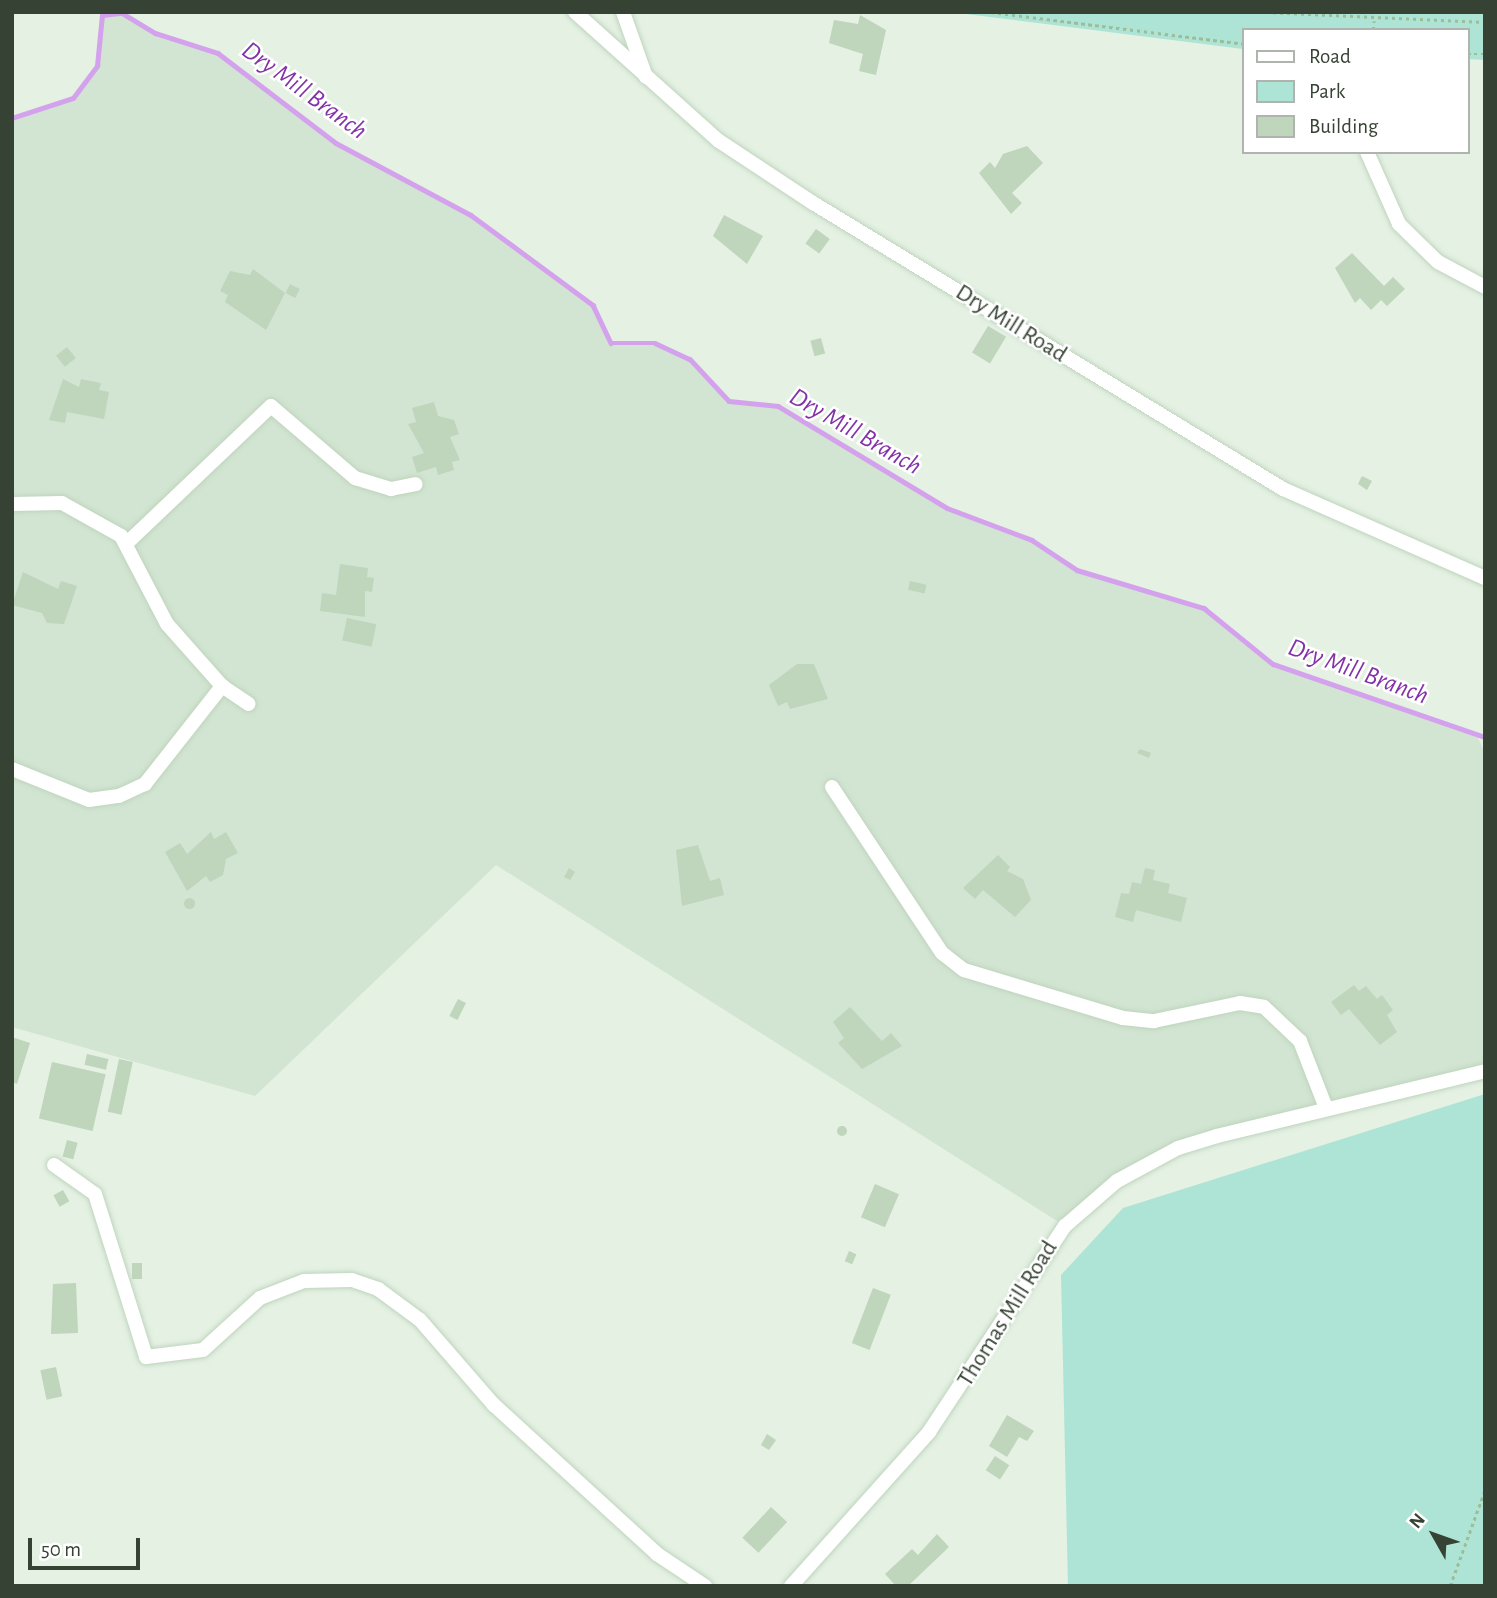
<!DOCTYPE html>
<html>
<head>
<meta charset="utf-8">
<style>
  body { margin:0 }
  #map { position:relative; width:1497px; height:1598px; overflow:hidden; background:#e4f1e3; font-family:"Alegreya Sans",sans-serif }
  div>[style] { position:absolute }
  .residential>* { inset:0; background:#d2e5d2 }
  .green>* { inset:0; background:#ade4d5 }
  .stream>* { height:4.5px; margin:-2.25px; padding:0 2.25px; transform-origin:2.25px; border-radius:2.25px; background:#d4a1ed }
  .building>* { inset:0; background:#bfd5bc; transform-origin:0 0 }
  .round { border-radius:50% }
  .path>* { height:2.5px; margin-top:-1.25px; transform-origin:0; background:repeating-linear-gradient(90deg,#9bbd98 0 3.5px,transparent 0 7px) }
  .roads { filter:drop-shadow(0 0 2px #bfd4bd) drop-shadow(0 0 2px #bfd4bd) }
  .minor>* { height:14px; margin:-7px; padding:0 7px; transform-origin:7px; border-radius:7px; background:#fff }
  span { translate:-50% -50%; white-space:nowrap; text-align:center; line-height:1.15; -webkit-text-stroke:5px #fff; paint-order:stroke }
  .street-label { font-size:24px; color:#364334 }
  .water-label { font-size:26px; color:#8432a9; font-style:italic }
  .frame { position:absolute; inset:0; border:14px solid #364334; pointer-events:none }
  .legend { position:absolute; left:1242px; top:28px; width:228px; height:126px; box-sizing:border-box; background:#fff; border:2px solid #afb4ae; margin:0; padding:9px 12px; list-style:none; font-size:21px; color:#364334 }
  .legend li { display:flex; align-items:center; gap:14px; height:35px }
  .legend b { width:35px; border:2px solid #afb4ae }
  .north { position:absolute; left:1399px; top:1500px; width:70px; height:70px; -webkit-text-stroke:5px #fff; paint-order:stroke; rotate:310deg; font-size:19px; font-weight:700; line-height:28px; text-align:center; color:#364334 }
  .north::after { content:''; display:block; margin:auto; width:24px; height:32px; background:#364334; clip-path:polygon(50% 0,100% 100%,50% 72%,0 100%) }
  .scale { position:absolute; left:28px; top:1538px; width:112px; height:32px; box-sizing:border-box; border:4px solid #364334; border-top:0; padding-left:9px; font-size:21px; line-height:24px; white-space:nowrap; color:#364334; -webkit-text-stroke:5px #fff; paint-order:stroke }
</style>
</head>
<body>
<div id="map">
  <div class="residential">
    <div style="clip-path:polygon(122px 13px,155px 33px,218px 53px,336px 143px,471px 215px,593px 305px,611px 343px,655px 343px,690px 359px,729px 401px,778px 406px,947px 508px,1032px 540px,1077px 570px,1204px 608px,1273px 664px,1477px 736px,1485px 753px,1485px 1071px,1326px 1108px,1144px 1164px,1065px 1226px,496px 865px,255px 1096px,12px 1027px,12px 118px,73px 98px,97px 66px,102px 15px)"></div>
  </div>
  <div class="green">
    <div style="clip-path:polygon(950px 12px,1485px 12px,1485px 60px,1467px 59px,1467px 30px,1243px 30px,1243px 49px)"></div>
    <div style="clip-path:polygon(1485px 1094px,1485px 1586px,1068px 1586px,1061px 1275px,1123px 1208px)"></div>
  </div>
  <div class="stream">
    <div style="left:12px;top:118px;width:64px;rotate:-18.2deg"></div>
    <div style="left:73px;top:98px;width:40px;rotate:-53deg"></div>
    <div style="left:97px;top:66px;width:51px;rotate:-84.4deg"></div>
    <div style="left:102px;top:15px;width:20px;rotate:-6deg"></div>
    <div style="left:122px;top:13px;width:39px;rotate:31deg"></div>
    <div style="left:155px;top:33px;width:66px;rotate:17.6deg"></div>
    <div style="left:218px;top:53px;width:148px;rotate:37.3deg"></div>
    <div style="left:336px;top:143px;width:153px;rotate:28.1deg"></div>
    <div style="left:471px;top:215px;width:152px;rotate:36.4deg"></div>
    <div style="left:593px;top:305px;width:42px;rotate:64.7deg"></div>
    <div style="left:611px;top:343px;width:44px"></div>
    <div style="left:655px;top:343px;width:38px;rotate:25deg"></div>
    <div style="left:690px;top:359px;width:57px;rotate:47.1deg"></div>
    <div style="left:729px;top:401px;width:49px;rotate:5.8deg"></div>
    <div style="left:778px;top:406px;width:197px;rotate:31.1deg"></div>
    <div style="left:947px;top:508px;width:91px;rotate:20.6deg"></div>
    <div style="left:1032px;top:540px;width:54px;rotate:33.7deg"></div>
    <div style="left:1077px;top:570px;width:133px;rotate:16.7deg"></div>
    <div style="left:1204px;top:608px;width:89px;rotate:39.1deg"></div>
    <div style="left:1273px;top:664px;width:224px;rotate:19deg"></div>
  </div>
  <div class="building">
    <div style="clip-path:polygon(860px 15px,886px 30px,876px 75px,859px 71px,863px 54px,829px 43px,834px 20px,858px 24px)"></div>
    <div style="clip-path:polygon(1027px 146px,1043px 163px,1012px 193px,1022px 203px,1011px 214px,979px 173px,990px 162px,995px 168px,1003px 154px)"></div>
    <div style="clip-path:polygon(724px 215px,763px 236px,747px 264px,713px 236px)"></div>
    <div style="left:816px;top:229px;width:17px;height:18px;rotate:36deg"></div>
    <div style="clip-path:polygon(1352px 253px,1384px 286px,1393px 277px,1405px 289px,1387px 306px,1381px 300px,1371px 310px,1360px 298px,1355px 303px,1335px 268px)"></div>
    <div style="clip-path:polygon(253px 269px,285px 293px,266px 330px,225px 302px,228px 295px,220px 291px,230px 271px,250px 275px)"></div>
    <div style="left:290px;top:284px;width:11px;height:10px;rotate:27deg"></div>
    <div style="left:988px;top:326px;width:21px;height:31px;rotate:31deg"></div>
    <div style="left:821px;top:338px;width:16px;height:11px;rotate:75deg"></div>
    <div style="left:67px;top:347px;width:14px;height:14px;rotate:51deg"></div>
    <div style="clip-path:polygon(63px 379px,79px 387px,81px 379px,101px 383px,99px 390px,109px 392px,104px 419px,67px 412px,65px 423px,49px 420px)"></div>
    <div style="clip-path:polygon(434px 402px,438px 416px,454px 420px,459px 434px,450px 437px,460px 460px,452px 462px,454px 470px,438px 475px,436px 467px,417px 473px,412px 457px,424px 453px,408px 424px,416px 422px,412px 408px)"></div>
    <div style="clip-path:polygon(1362px 476px,1372px 481px,1367px 490px,1358px 484px)"></div>
    <div style="clip-path:polygon(340px 564px,368px 568px,367px 577px,374px 578px,372px 592px,365px 591px,365px 617px,320px 611px,322px 593px,336px 595px)"></div>
    <div style="clip-path:polygon(23px 572px,58px 589px,61px 581px,77px 586px,64px 624px,47px 623px,42px 613px,12px 605px)"></div>
    <div style="left:910px;top:581px;width:17px;height:9px;rotate:13deg"></div>
    <div style="left:347px;top:618px;width:30px;height:23px;rotate:12deg"></div>
    <div style="clip-path:polygon(797px 664px,814px 664px,828px 699px,790px 709px,787px 702px,778px 706px,769px 685px)"></div>
    <div style="clip-path:polygon(1140px 749px,1151px 753px,1149px 758px,1137px 753px)"></div>
    <div style="clip-path:polygon(211px 832px,214px 839px,226px 832px,238px 853px,226px 859px,223px 875px,210px 882px,206px 876px,187px 891px,165px 852px,180px 843px,187px 854px)"></div>
    <div style="clip-path:polygon(698px 845px,710px 881px,720px 878px,724px 895px,682px 906px,676px 850px)"></div>
    <div style="clip-path:polygon(998px 855px,1010px 867px,1007px 871px,1023px 879px,1031px 900px,1015px 917px,983px 890px,975px 899px,963px 888px)"></div>
    <div style="clip-path:polygon(569px 868px,575px 872px,570px 880px,564px 877px)"></div>
    <div style="clip-path:polygon(1145px 868px,1155px 870px,1153px 880px,1170px 884px,1168px 893px,1187px 898px,1181px 922px,1136px 910px,1133px 922px,1115px 917px,1121px 893px,1129px 894px,1132px 882px,1141px 884px)"></div>
    <div class="round" style="left:183.5px;top:897.5px;width:11px;height:11px"></div>
    <div style="clip-path:polygon(1354px 985px,1359px 991px,1366px 986px,1377px 999px,1382px 995px,1393px 1010px,1387px 1015px,1397px 1032px,1380px 1045px,1349px 1009px,1341px 1015px,1331px 1002px)"></div>
    <div style="left:458px;top:999px;width:9px;height:19px;rotate:27deg"></div>
    <div style="clip-path:polygon(850px 1007px,882px 1041px,891px 1033px,902px 1046px,862px 1069px,838px 1043px,844px 1038px,833px 1022px)"></div>
    <div style="clip-path:polygon(12px 1037px,30px 1043px,17px 1084px,12px 1082px)"></div>
    <div style="left:87px;top:1054px;width:22px;height:11px;rotate:13deg"></div>
    <div style="left:119px;top:1059px;width:14px;height:54px;rotate:12deg"></div>
    <div style="left:52px;top:1062px;width:55px;height:58px;rotate:13deg"></div>
    <div class="round" style="left:837px;top:1126px;width:10px;height:10px"></div>
    <div style="left:67px;top:1140px;width:11px;height:17px;rotate:15deg"></div>
    <div style="left:875px;top:1184px;width:26px;height:36px;rotate:23deg"></div>
    <div style="left:63px;top:1190px;width:13px;height:11px;rotate:61deg"></div>
    <div style="left:849px;top:1251px;width:8px;height:11px;rotate:23deg"></div>
    <div style="left:132px;top:1263px;width:10px;height:16px"></div>
    <div style="clip-path:polygon(76px 1283px,78px 1333px,51px 1334px,53px 1284px)"></div>
    <div style="left:873px;top:1288px;width:19px;height:59px;rotate:21deg"></div>
    <div style="left:56px;top:1367px;width:30px;height:16px;rotate:78deg"></div>
    <div style="clip-path:polygon(1007px 1415px,1034px 1431px,1027px 1441px,1019px 1437px,1007px 1457px,989px 1446px)"></div>
    <div style="clip-path:polygon(767px 1434px,776px 1440px,769px 1450px,761px 1445px)"></div>
    <div style="left:995px;top:1456px;width:17px;height:17px;rotate:33deg"></div>
    <div style="left:771px;top:1507px;width:22px;height:42px;rotate:43deg"></div>
    <div style="clip-path:polygon(937px 1534px,949px 1547px,908px 1586px,896px 1586px,885px 1574px,912px 1549px,918px 1555px)"></div>
  </div>
  <div class="path">
    <div style="left:991px;top:12px;width:254px;rotate:7.2deg"></div>
    <div style="left:1266px;top:12px;width:219px;rotate:2.6deg"></div>
    <div style="left:1373px;top:30px;width:9px;rotate:-84deg"></div>
    <div style="left:1467px;top:54px;width:18px"></div>
    <div style="left:1450px;top:1586px;width:102px;rotate:-70deg"></div>
  </div>
  <div class="roads">
    <div class="minor">
      <div style="left:575px;top:12px;width:193px;rotate:41.9deg"></div>
      <div style="left:719px;top:141px;width:113px;rotate:33.4deg"></div>
      <div style="left:813px;top:203px;width:550px;rotate:31.32deg"></div>
      <div style="left:1283px;top:489px;width:221px;rotate:23.8deg"></div>
      <div style="left:623px;top:12px;width:69px;rotate:70.5deg"></div>
      <div style="left:1367px;top:152px;width:79px;rotate:66deg"></div>
      <div style="left:1399px;top:224px;width:54px;rotate:44.3deg"></div>
      <div style="left:1438px;top:262px;width:53px;rotate:28deg"></div>
      <div style="left:12px;top:504px;width:50px;rotate:-1.1deg"></div>
      <div style="left:62px;top:503px;width:68px;rotate:29.2deg"></div>
      <div style="left:121px;top:536px;width:99px;rotate:62.4deg"></div>
      <div style="left:167px;top:624px;width:83px;rotate:48.4deg"></div>
      <div style="left:222px;top:686px;width:32px;rotate:34deg"></div>
      <div style="left:126px;top:544px;width:200px;rotate:-43.6deg"></div>
      <div style="left:271px;top:406px;width:111px;rotate:40.6deg"></div>
      <div style="left:355px;top:478px;width:38px;rotate:17deg"></div>
      <div style="left:391px;top:489px;width:25px;rotate:-11deg"></div>
      <div style="left:12px;top:769px;width:83px;rotate:21.9deg"></div>
      <div style="left:89px;top:800px;width:30px;rotate:-8deg"></div>
      <div style="left:119px;top:796px;width:29px;rotate:-25deg"></div>
      <div style="left:145px;top:784px;width:125px;rotate:-51.8deg"></div>
      <div style="left:832px;top:787px;width:199px;rotate:56.5deg"></div>
      <div style="left:942px;top:953px;width:28px;rotate:38deg"></div>
      <div style="left:964px;top:970px;width:166px;rotate:16.8deg"></div>
      <div style="left:1123px;top:1018px;width:31px;rotate:6deg"></div>
      <div style="left:1154px;top:1021px;width:88px;rotate:-11.8deg"></div>
      <div style="left:1240px;top:1003px;width:24px;rotate:9deg"></div>
      <div style="left:1264px;top:1007px;width:50px;rotate:43.4deg"></div>
      <div style="left:1300px;top:1041px;width:72px;rotate:68.8deg"></div>
      <div style="left:54px;top:1165px;width:50px;rotate:35.3deg"></div>
      <div style="left:95px;top:1194px;width:171px;rotate:72.6deg"></div>
      <div style="left:146px;top:1357px;width:57px;rotate:-7deg"></div>
      <div style="left:203px;top:1350px;width:77px;rotate:-42.4deg"></div>
      <div style="left:260px;top:1298px;width:47px;rotate:-21.1deg"></div>
      <div style="left:304px;top:1281px;width:48px;rotate:-1.2deg"></div>
      <div style="left:352px;top:1280px;width:28px;rotate:19deg"></div>
      <div style="left:378px;top:1289px;width:52px;rotate:36.4deg"></div>
      <div style="left:420px;top:1320px;width:113px;rotate:49deg"></div>
      <div style="left:494px;top:1405px;width:221px;rotate:42.4deg"></div>
      <div style="left:657px;top:1554px;width:58px;rotate:33.7deg"></div>
      <div style="left:791px;top:1586px;width:207px;rotate:-48.1deg"></div>
      <div style="left:929px;top:1432px;width:247px;rotate:-56.6deg"></div>
      <div style="left:1065px;top:1226px;width:69px;rotate:-40.9deg"></div>
      <div style="left:1117px;top:1181px;width:69px;rotate:-28.4deg"></div>
      <div style="left:1178px;top:1148px;width:41px;rotate:-17.1deg"></div>
      <div style="left:1217px;top:1136px;width:276px;rotate:-13.6deg"></div>
    </div>
  </div>
  <div class="street-label">
    <span style="left:1011px;top:324px;rotate:32deg">Dry Mill Road</span>
    <span style="left:1008px;top:1314px;rotate:-58deg">Thomas Mill Road</span>
  </div>
  <div class="water-label">
    <span style="left:304px;top:91px;rotate:36deg">Dry Mill Branch</span>
    <span style="left:855px;top:432px;rotate:30deg">Dry Mill Branch</span>
    <span style="left:1358px;top:672px;rotate:20deg">Dry Mill Branch</span>
  </div>
  <div class="frame"></div>
  <ul class="legend">
  <li><b style="height:9px;background:#fff"></b>Road</li>
  <li><b style="height:19px;background:#ade4d5"></b>Park</li>
  <li><b style="height:19px;background:#bfd5bc"></b>Building</li>
  </ul>
  <div class="north">N</div>
  <div class="scale">50 m</div>
</div>
</body>
</html>
